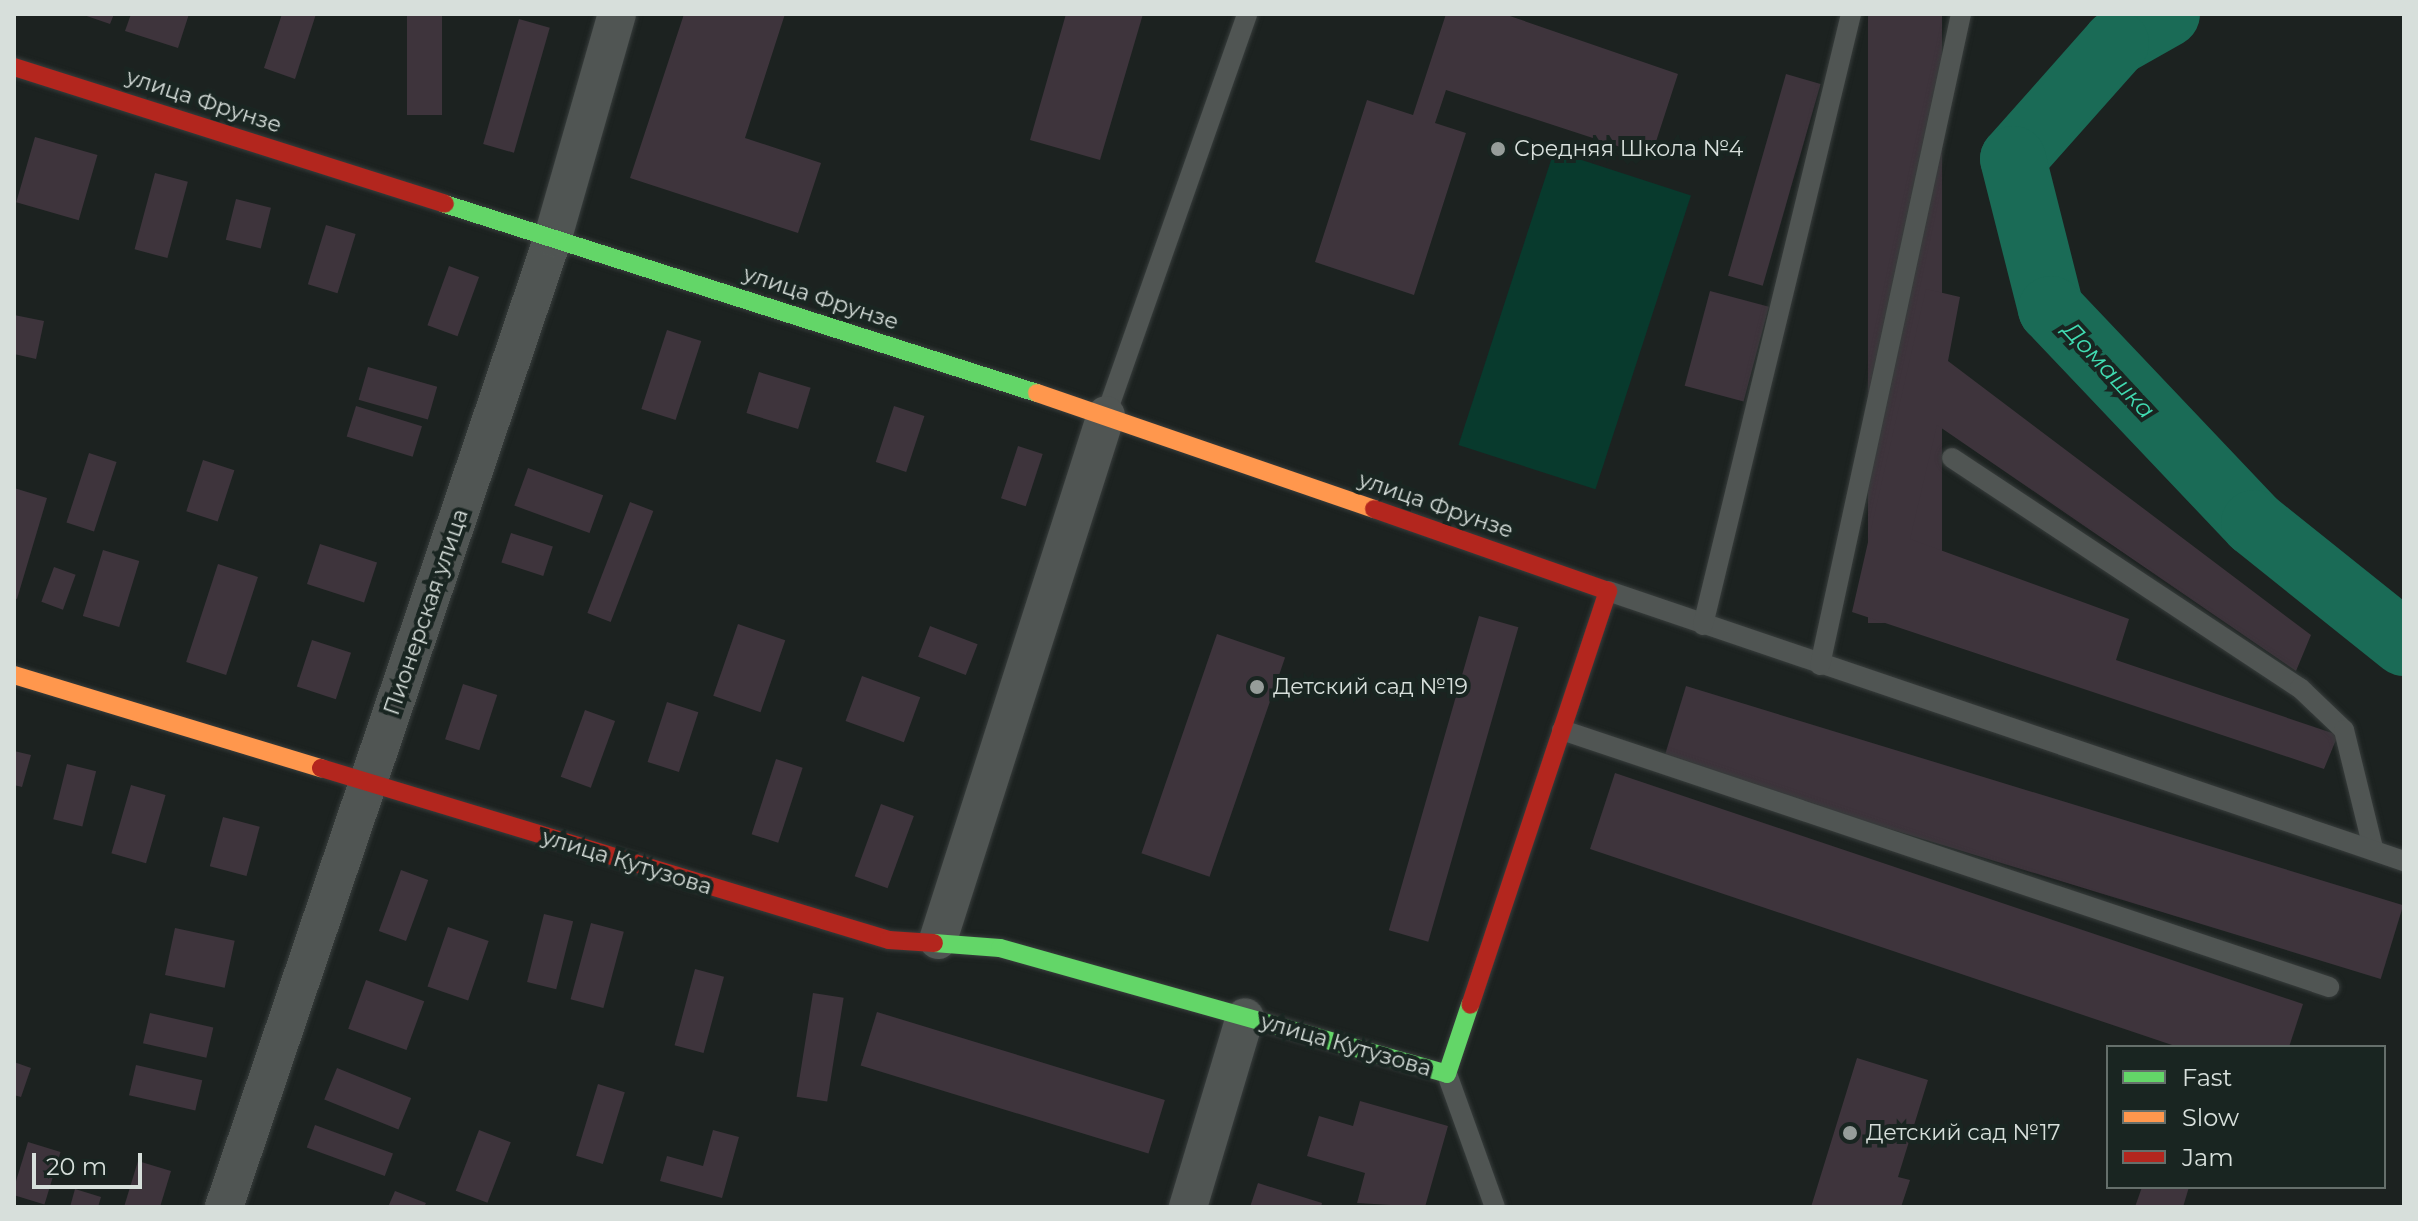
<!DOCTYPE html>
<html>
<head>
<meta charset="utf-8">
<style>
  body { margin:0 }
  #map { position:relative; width:2418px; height:1221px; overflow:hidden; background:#1c2220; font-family:Montserrat,sans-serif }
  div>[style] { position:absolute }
  .green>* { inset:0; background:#083a2d; transform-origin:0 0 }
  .river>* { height:66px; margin:-33px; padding:0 33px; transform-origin:33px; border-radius:33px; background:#1a6b56 }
  .building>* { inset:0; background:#3e343c; transform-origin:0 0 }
  .roads { filter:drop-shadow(0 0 2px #383d3c) drop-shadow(0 0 2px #383d3c) }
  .lane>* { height:20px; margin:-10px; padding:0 10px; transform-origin:10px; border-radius:10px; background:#505553 }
  .street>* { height:38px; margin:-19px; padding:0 19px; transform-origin:19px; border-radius:19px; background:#505553 }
  .fast>* { height:18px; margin:-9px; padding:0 9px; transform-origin:9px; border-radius:9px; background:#63d668 }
  .slow>* { height:18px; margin:-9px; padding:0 9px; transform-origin:9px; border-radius:9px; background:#ff974d }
  .jam>* { height:18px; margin:-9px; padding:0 9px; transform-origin:9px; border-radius:9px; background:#b3261e }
  .dots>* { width:22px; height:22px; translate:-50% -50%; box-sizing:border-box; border:4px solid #192521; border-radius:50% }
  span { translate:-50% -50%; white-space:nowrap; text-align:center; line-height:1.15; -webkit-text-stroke:8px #192521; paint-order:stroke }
  .street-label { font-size:22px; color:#d7dfdb }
  .poi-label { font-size:22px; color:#d7dfdb }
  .left { translate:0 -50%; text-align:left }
  .water-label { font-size:24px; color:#40dbb1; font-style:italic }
  .frame { position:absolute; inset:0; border:16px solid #d7dfdb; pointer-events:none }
  .legend { position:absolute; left:2106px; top:1045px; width:280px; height:144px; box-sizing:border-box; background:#192521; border:2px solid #656f6b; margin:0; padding:10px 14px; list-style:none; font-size:24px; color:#d7dfdb }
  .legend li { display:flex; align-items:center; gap:16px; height:40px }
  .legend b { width:40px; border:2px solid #656f6b }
  .scale { position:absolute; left:32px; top:1153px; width:110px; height:36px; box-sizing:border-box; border:4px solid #d7dfdb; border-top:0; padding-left:10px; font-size:24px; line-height:28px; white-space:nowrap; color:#d7dfdb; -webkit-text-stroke:6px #192521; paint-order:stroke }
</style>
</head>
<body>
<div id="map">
  <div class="green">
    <div style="left:1554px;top:151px;width:144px;height:309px;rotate:18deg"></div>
  </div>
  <div class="river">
    <div style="left:2167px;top:14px;width:59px;rotate:150.4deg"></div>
    <div style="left:2116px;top:43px;width:155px;rotate:131.6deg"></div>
    <div style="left:2013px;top:159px;width:155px;rotate:75.8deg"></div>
    <div style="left:2051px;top:309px;width:295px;rotate:46.5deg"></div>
    <div style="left:2254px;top:523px;width:192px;rotate:38.7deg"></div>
  </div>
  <div class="building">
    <div style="clip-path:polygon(81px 14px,114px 14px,110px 24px)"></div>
    <div style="clip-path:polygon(131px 14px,189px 14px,178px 48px,125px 31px)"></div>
    <div style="clip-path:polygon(282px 14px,316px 14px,295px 79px,264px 68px)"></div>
    <div style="left:407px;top:14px;width:35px;height:101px"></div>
    <div style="clip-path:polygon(684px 14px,785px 14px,745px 138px,821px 163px,798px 233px,630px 178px)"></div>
    <div style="clip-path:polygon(1066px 14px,1143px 14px,1100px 160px,1030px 140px)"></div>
    <div style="clip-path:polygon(1446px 14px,1504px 14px,1678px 74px,1651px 157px,1446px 90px,1435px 123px,1466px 133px,1414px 295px,1315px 262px,1367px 100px,1413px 115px)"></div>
    <div style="left:1868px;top:14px;width:74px;height:609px"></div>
    <div style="left:519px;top:19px;width:32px;height:130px;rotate:16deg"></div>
    <div style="left:1786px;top:74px;width:36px;height:210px;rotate:16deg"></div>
    <div style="left:35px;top:137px;width:65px;height:68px;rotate:16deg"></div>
    <div style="left:155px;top:173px;width:34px;height:79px;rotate:15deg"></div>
    <div style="left:236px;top:199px;width:36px;height:42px;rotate:14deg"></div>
    <div style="left:326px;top:225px;width:31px;height:62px;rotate:17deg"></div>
    <div style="left:449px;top:266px;width:32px;height:63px;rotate:20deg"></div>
    <div style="clip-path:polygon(1926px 289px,1960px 297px,1948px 361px,2311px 635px,2296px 671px,1937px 425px,1910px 539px,2129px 619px,2116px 660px,2338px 735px,2324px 769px,1852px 612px)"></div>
    <div style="left:1710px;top:291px;width:61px;height:98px;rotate:15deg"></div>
    <div style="clip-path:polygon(14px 315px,44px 321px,36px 359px,14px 354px)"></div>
    <div style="left:667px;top:330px;width:36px;height:83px;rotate:18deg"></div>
    <div style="left:368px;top:367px;width:72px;height:34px;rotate:16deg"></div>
    <div style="left:759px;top:372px;width:54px;height:43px;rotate:17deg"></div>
    <div style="left:356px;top:406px;width:69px;height:32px;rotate:17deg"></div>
    <div style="left:894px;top:406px;width:32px;height:59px;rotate:18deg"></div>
    <div style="left:1018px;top:446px;width:26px;height:55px;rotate:18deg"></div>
    <div style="left:89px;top:453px;width:29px;height:73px;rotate:18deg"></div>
    <div style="left:203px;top:460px;width:33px;height:54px;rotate:18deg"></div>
    <div style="left:528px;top:468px;width:80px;height:40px;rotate:20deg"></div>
    <div style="clip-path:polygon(14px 488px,47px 498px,17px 599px,14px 598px)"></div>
    <div style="left:630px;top:502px;width:25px;height:119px;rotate:21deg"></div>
    <div style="left:511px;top:533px;width:44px;height:31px;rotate:18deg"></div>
    <div style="left:320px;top:544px;width:60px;height:42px;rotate:18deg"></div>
    <div style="left:103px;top:550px;width:38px;height:69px;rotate:17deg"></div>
    <div style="left:218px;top:564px;width:42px;height:103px;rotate:18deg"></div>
    <div style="left:54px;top:567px;width:23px;height:37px;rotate:20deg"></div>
    <div style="left:1479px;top:616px;width:41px;height:327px;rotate:16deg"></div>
    <div style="left:738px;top:624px;width:50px;height:76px;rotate:19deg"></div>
    <div style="left:930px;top:626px;width:51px;height:33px;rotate:21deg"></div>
    <div style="left:1217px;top:634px;width:72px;height:232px;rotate:19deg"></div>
    <div style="left:312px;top:640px;width:41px;height:49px;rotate:18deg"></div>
    <div style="left:862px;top:676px;width:62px;height:48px;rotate:20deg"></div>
    <div style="left:463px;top:684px;width:36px;height:58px;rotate:18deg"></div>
    <div style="left:1686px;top:686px;width:750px;height:77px;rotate:17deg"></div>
    <div style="left:667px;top:702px;width:33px;height:63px;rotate:18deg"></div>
    <div style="left:585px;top:710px;width:32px;height:71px;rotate:20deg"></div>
    <div style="clip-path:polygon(14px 751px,31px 755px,22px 787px,14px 785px)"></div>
    <div style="left:776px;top:759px;width:28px;height:79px;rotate:18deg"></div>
    <div style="left:67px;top:764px;width:30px;height:57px;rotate:14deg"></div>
    <div style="clip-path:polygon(1615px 773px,2303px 1004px,2289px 1047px,2178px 1047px,1590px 849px)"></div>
    <div style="left:131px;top:785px;width:36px;height:71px;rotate:16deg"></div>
    <div style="left:881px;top:804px;width:35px;height:77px;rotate:20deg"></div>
    <div style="left:223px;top:817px;width:38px;height:51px;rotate:15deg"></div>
    <div style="left:401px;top:870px;width:29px;height:65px;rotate:20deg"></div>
    <div style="left:544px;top:914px;width:30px;height:70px;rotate:14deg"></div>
    <div style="left:591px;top:923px;width:34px;height:79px;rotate:15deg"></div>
    <div style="left:448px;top:927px;width:43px;height:63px;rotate:19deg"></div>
    <div style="left:175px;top:928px;width:61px;height:48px;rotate:12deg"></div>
    <div style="left:695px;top:969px;width:30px;height:79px;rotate:15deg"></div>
    <div style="left:366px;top:980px;width:62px;height:52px;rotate:20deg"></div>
    <div style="left:813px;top:993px;width:31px;height:105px;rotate:9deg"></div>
    <div style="left:877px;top:1012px;width:301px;height:56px;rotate:17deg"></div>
    <div style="left:150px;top:1013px;width:65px;height:31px;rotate:13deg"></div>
    <div style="clip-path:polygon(1857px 1058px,1928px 1080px,1898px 1177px,1910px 1180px,1901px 1207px,1811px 1207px)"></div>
    <div style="clip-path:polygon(14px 1062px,31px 1068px,21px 1097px,14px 1095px)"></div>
    <div style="left:136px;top:1065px;width:68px;height:31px;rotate:13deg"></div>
    <div style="left:337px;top:1068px;width:80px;height:34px;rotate:22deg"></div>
    <div style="left:598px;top:1084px;width:28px;height:75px;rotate:17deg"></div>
    <div style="clip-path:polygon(1360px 1101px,1448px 1126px,1425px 1207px,1357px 1203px,1365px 1173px,1307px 1156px,1319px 1116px,1353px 1126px)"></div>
    <div style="left:315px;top:1125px;width:83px;height:24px;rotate:20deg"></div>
    <div style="left:479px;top:1130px;width:34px;height:65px;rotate:21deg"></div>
    <div style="clip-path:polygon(713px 1130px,739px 1137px,722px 1198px,660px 1181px,667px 1156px,703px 1166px)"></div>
    <div style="left:28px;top:1142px;width:34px;height:55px;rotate:17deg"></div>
    <div style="clip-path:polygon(138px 1161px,171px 1171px,160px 1207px,124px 1207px)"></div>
    <div style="clip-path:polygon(1258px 1183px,1322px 1203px,1321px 1207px,1250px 1207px)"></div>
    <div style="clip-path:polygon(2142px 1187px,2189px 1187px,2183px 1207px,2135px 1207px)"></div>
    <div style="clip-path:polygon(75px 1189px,101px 1197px,98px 1207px,70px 1207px)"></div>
    <div style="clip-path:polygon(395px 1191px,426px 1203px,424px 1207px,388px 1207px)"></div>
  </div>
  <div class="roads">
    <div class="lane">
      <div style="left:1106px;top:415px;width:425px;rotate:-70.6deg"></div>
      <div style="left:1952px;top:458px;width:417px;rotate:33.5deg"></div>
      <div style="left:2300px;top:688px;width:61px;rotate:43.7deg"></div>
      <div style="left:2344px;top:730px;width:122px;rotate:76.2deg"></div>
      <div style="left:1608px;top:591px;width:841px;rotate:18.74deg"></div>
      <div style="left:1703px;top:625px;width:629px;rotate:-76.38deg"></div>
      <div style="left:1820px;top:665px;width:666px;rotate:-77.78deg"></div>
      <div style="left:1562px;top:730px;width:809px;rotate:18.52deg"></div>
      <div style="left:1447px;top:1074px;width:141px;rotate:70.2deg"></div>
    </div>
    <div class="street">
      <div style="left:938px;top:940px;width:551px;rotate:-72.26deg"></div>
      <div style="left:224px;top:1207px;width:1024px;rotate:-71.26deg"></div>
      <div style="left:553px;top:237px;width:232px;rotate:-74deg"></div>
      <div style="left:1188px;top:1207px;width:198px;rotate:-73.3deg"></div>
    </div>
    <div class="fast">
      <div style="left:445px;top:204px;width:621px;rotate:17.71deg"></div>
      <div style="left:934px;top:943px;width:66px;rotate:4.3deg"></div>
      <div style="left:1000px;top:948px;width:464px;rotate:15.7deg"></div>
      <div style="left:1447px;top:1074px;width:73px;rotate:-71.6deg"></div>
    </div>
    <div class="slow">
      <div style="left:1037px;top:393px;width:356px;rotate:19deg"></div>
      <div style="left:14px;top:675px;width:321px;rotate:16.9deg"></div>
    </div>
    <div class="jam">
      <div style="left:14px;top:67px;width:452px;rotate:17.6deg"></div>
      <div style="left:1374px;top:509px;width:248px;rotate:19.3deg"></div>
      <div style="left:1608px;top:591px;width:436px;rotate:108.4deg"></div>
      <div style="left:321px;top:768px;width:593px;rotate:16.85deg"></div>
      <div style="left:889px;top:940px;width:45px;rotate:3.8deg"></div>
    </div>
  </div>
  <div class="dots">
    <div style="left:1498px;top:149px;background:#969d9a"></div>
    <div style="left:1257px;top:687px;background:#969d9a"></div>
    <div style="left:1850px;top:1133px;background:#969d9a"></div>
  </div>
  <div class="street-label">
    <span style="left:204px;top:101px;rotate:18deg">улица Фрунзе</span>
    <span style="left:821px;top:298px;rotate:18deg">улица Фрунзе</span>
    <span style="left:1436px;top:505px;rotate:19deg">улица Фрунзе</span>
    <span style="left:426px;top:612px;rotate:-71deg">Пионерская улица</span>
    <span style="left:627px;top:862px;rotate:17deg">улица Кутузова</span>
    <span style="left:1346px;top:1045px;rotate:16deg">улица Кутузова</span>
  </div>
  <div class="poi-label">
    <span class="left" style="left:1514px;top:149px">Средняя Школа №4</span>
    <span class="left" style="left:1273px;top:687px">Детский сад №19</span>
    <span class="left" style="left:1866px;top:1133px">Детский сад №17</span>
  </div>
  <div class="water-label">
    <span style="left:2109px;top:370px;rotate:47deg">Домашка</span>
  </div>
  <div class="frame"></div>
  <ul class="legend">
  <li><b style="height:10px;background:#63d668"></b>Fast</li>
  <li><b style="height:10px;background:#ff974d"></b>Slow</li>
  <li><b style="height:10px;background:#b3261e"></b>Jam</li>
  </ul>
  <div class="scale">20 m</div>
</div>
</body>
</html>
